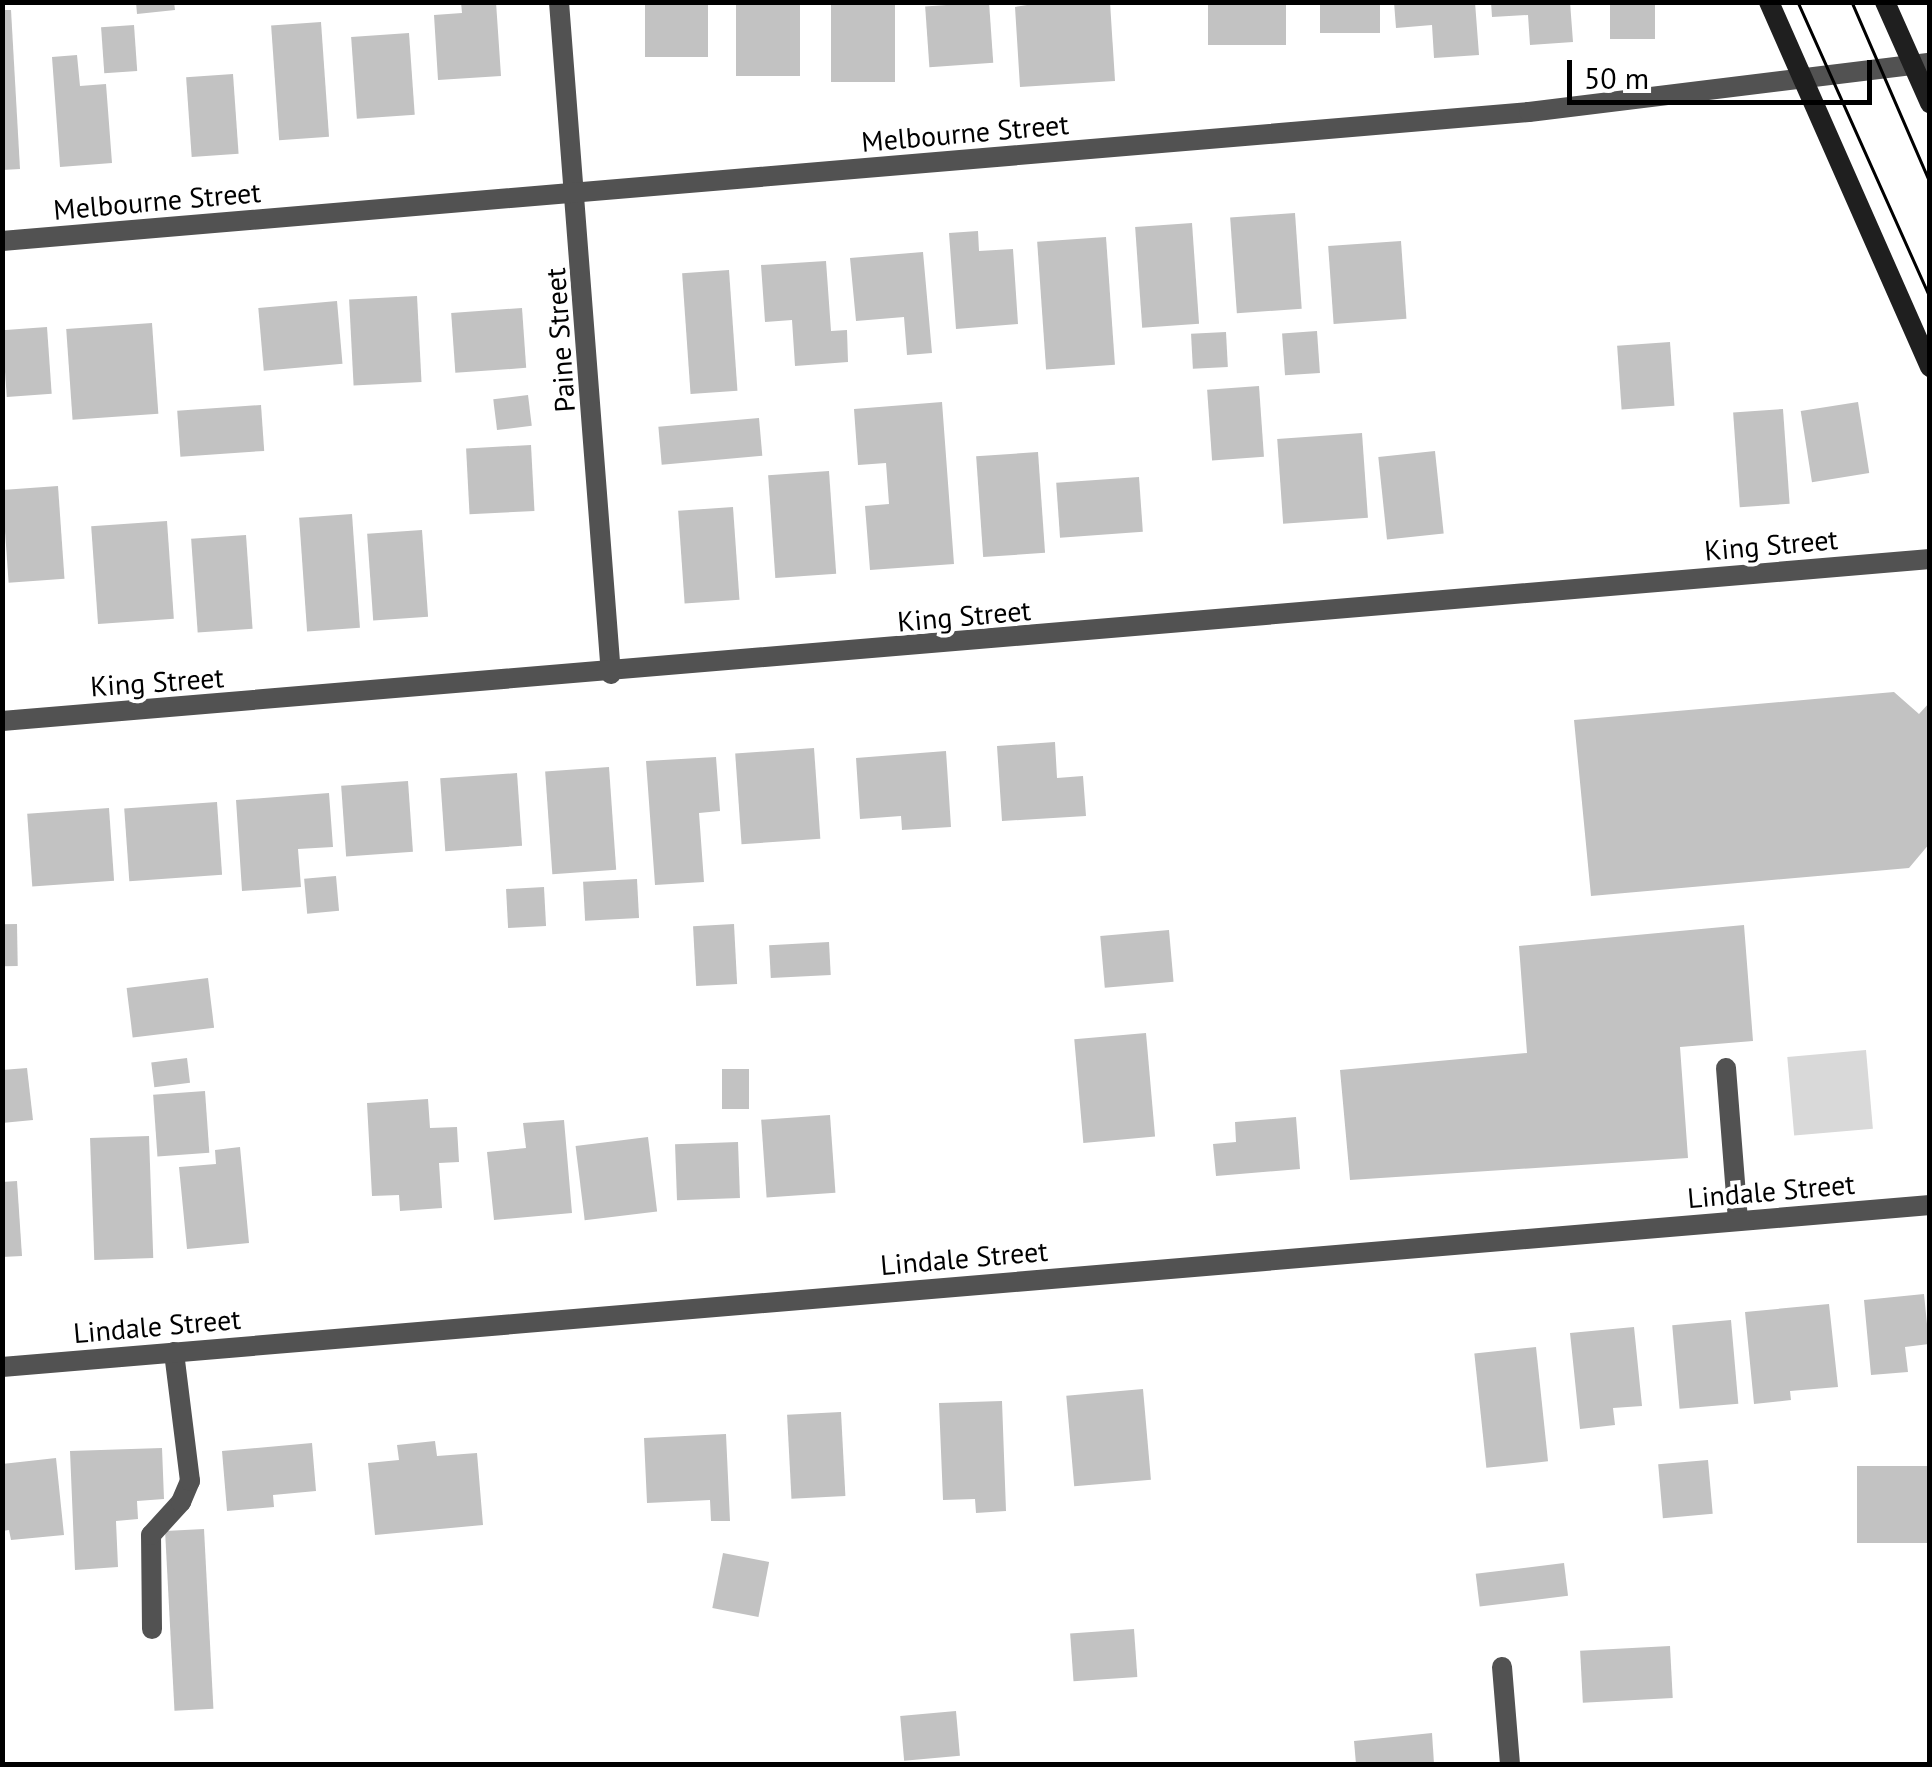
<!DOCTYPE html>
<html>
<head>
<meta charset="utf-8">
<style>
  body { margin:0 }
  #map { position:relative; width:1932px; height:1767px; overflow:hidden; background:#fff; font-family:"PT Sans",sans-serif }
  div>[style] { position:absolute }
  .green>* { inset:0; background:#d9d9d9; transform-origin:0 0 }
  .building>* { inset:0; background:#c2c2c2; transform-origin:0 0 }
  .service>* { height:20px; margin:-10px; padding:0 10px; transform-origin:10px; border-radius:10px; background:#525252 }
  .minor>* { height:20px; margin:-10px; padding:0 10px; transform-origin:10px; border-radius:10px; background:#525252 }
  .secondary>* { height:20px; margin:-10px; padding:0 10px; transform-origin:10px; border-radius:10px; background:#1f1f1f }
  .tram>* { height:2.5px; margin:-1.25px; padding:0 1.25px; transform-origin:1.25px; border-radius:1.25px; background:#000 }
  span { translate:-50% -50%; white-space:nowrap; text-align:center; line-height:1.15; -webkit-text-stroke:8px #fff; paint-order:stroke }
  .street-label { font-size:28px; color:#000 }
  .frame { position:absolute; inset:0; border:5px solid #000; pointer-events:none }
  .scale { position:absolute; left:1567px; top:60px; width:305px; height:45px; box-sizing:border-box; border:5px solid #000; border-top:0; padding-left:12px; font-size:30px; line-height:35px; white-space:nowrap; color:#000; -webkit-text-stroke:8px #fff; paint-order:stroke }
</style>
</head>
<body>
<div id="map">
  <div class="green">
    <div style="left:1866px;top:1050px;width:79px;height:79px;rotate:85deg"></div>
  </div>
  <div class="building">
    <div style="clip-path:polygon(136px 2px,174px 2px,175px 10px,137px 14px)"></div>
    <div style="clip-path:polygon(461px 2px,496px 2px,501px 76px,438px 80px,434px 15px,462px 13px)"></div>
    <div style="left:645px;top:2px;width:63px;height:55px"></div>
    <div style="left:736px;top:2px;width:64px;height:74px"></div>
    <div style="left:831px;top:2px;width:64px;height:80px"></div>
    <div style="left:989px;top:2px;width:61px;height:64px;rotate:86deg"></div>
    <div style="clip-path:polygon(1046px 2px,1110px 2px,1115px 81px,1020px 87px,1015px 7px)"></div>
    <div style="left:1208px;top:2px;width:78px;height:43px"></div>
    <div style="left:1320px;top:2px;width:60px;height:31px"></div>
    <div style="clip-path:polygon(1394px 2px,1475px 2px,1479px 55px,1434px 58px,1432px 25px,1396px 28px)"></div>
    <div style="clip-path:polygon(1491px 2px,1570px 2px,1573px 42px,1530px 45px,1528px 15px,1492px 17px)"></div>
    <div style="left:1610px;top:2px;width:45px;height:37px"></div>
    <div style="clip-path:polygon(2px 10px,11px 10px,20px 169px,2px 170px)"></div>
    <div style="left:321px;top:22px;width:115px;height:50px;rotate:86deg"></div>
    <div style="left:134px;top:25px;width:46px;height:33px;rotate:86deg"></div>
    <div style="left:409px;top:33px;width:82px;height:58px;rotate:86deg"></div>
    <div style="clip-path:polygon(77px 55px,80px 86px,106px 84px,112px 163px,60px 167px,52px 57px)"></div>
    <div style="left:233px;top:74px;width:80px;height:47px;rotate:86deg"></div>
    <div style="left:1295px;top:213px;width:96px;height:65px;rotate:86deg"></div>
    <div style="left:1192px;top:223px;width:101px;height:57px;rotate:86deg"></div>
    <div style="clip-path:polygon(978px 231px,979px 251px,1013px 249px,1018px 324px,956px 329px,949px 233px)"></div>
    <div style="left:1106px;top:237px;width:128px;height:69px;rotate:86deg"></div>
    <div style="left:1401px;top:241px;width:78px;height:73px;rotate:86deg"></div>
    <div style="clip-path:polygon(923px 252px,932px 353px,907px 355px,904px 317px,856px 321px,850px 258px)"></div>
    <div style="clip-path:polygon(826px 261px,831px 331px,847px 330px,848px 362px,795px 366px,792px 320px,765px 322px,761px 265px)"></div>
    <div style="left:729px;top:270px;width:121px;height:47px;rotate:86deg"></div>
    <div style="left:417px;top:296px;width:86px;height:68px;rotate:87deg"></div>
    <div style="left:337px;top:301px;width:63px;height:79px;rotate:85deg"></div>
    <div style="left:522px;top:308px;width:60px;height:71px;rotate:86deg"></div>
    <div style="left:152px;top:323px;width:91px;height:86px;rotate:86deg"></div>
    <div style="left:47px;top:327px;width:67px;height:45px;rotate:86deg"></div>
    <div style="left:1317px;top:331px;width:42px;height:35px;rotate:86deg"></div>
    <div style="left:1226px;top:332px;width:35px;height:35px;rotate:87deg"></div>
    <div style="left:1670px;top:342px;width:64px;height:53px;rotate:86deg"></div>
    <div style="left:1259px;top:386px;width:71px;height:52px;rotate:86deg"></div>
    <div style="left:528px;top:395px;width:31px;height:35px;rotate:83deg"></div>
    <div style="clip-path:polygon(942px 402px,954px 564px,870px 570px,865px 506px,889px 504px,886px 463px,858px 465px,854px 409px)"></div>
    <div style="left:1858px;top:402px;width:72px;height:58px;rotate:81deg"></div>
    <div style="left:261px;top:405px;width:46px;height:84px;rotate:86deg"></div>
    <div style="left:1783px;top:409px;width:95px;height:50px;rotate:86deg"></div>
    <div style="left:759px;top:418px;width:38px;height:101px;rotate:85deg"></div>
    <div style="left:1362px;top:433px;width:85px;height:85px;rotate:86deg"></div>
    <div style="left:531px;top:445px;width:66px;height:65px;rotate:87deg"></div>
    <div style="left:1435px;top:451px;width:83px;height:57px;rotate:84deg"></div>
    <div style="left:1038px;top:452px;width:101px;height:62px;rotate:86deg"></div>
    <div style="left:829px;top:471px;width:103px;height:61px;rotate:86deg"></div>
    <div style="left:1139px;top:477px;width:55px;height:83px;rotate:86deg"></div>
    <div style="left:58px;top:486px;width:93px;height:56px;rotate:86deg"></div>
    <div style="left:733px;top:507px;width:93px;height:55px;rotate:86deg"></div>
    <div style="left:352px;top:514px;width:114px;height:53px;rotate:86deg"></div>
    <div style="left:167px;top:521px;width:98px;height:76px;rotate:86deg"></div>
    <div style="left:422px;top:530px;width:87px;height:55px;rotate:86deg"></div>
    <div style="left:246px;top:535px;width:94px;height:55px;rotate:86deg"></div>
    <div style="clip-path:polygon(1894px 692px,1919px 714px,1930px 702px,1930px 843px,1909px 868px,1591px 896px,1574px 720px)"></div>
    <div style="clip-path:polygon(1055px 742px,1057px 778px,1083px 776px,1086px 816px,1002px 821px,997px 746px)"></div>
    <div style="left:814px;top:748px;width:91px;height:79px;rotate:86deg"></div>
    <div style="clip-path:polygon(946px 751px,951px 827px,902px 830px,901px 816px,860px 819px,856px 758px)"></div>
    <div style="clip-path:polygon(716px 757px,720px 811px,699px 813px,704px 882px,655px 885px,646px 761px)"></div>
    <div style="left:609px;top:767px;width:103px;height:64px;rotate:86deg"></div>
    <div style="left:517px;top:773px;width:73px;height:77px;rotate:86deg"></div>
    <div style="left:408px;top:781px;width:71px;height:67px;rotate:86deg"></div>
    <div style="clip-path:polygon(329px 793px,333px 847px,298px 849px,301px 887px,242px 891px,236px 800px)"></div>
    <div style="left:217px;top:802px;width:73px;height:93px;rotate:86deg"></div>
    <div style="left:109px;top:808px;width:73px;height:82px;rotate:86deg"></div>
    <div style="left:336px;top:876px;width:35px;height:32px;rotate:85deg"></div>
    <div style="left:637px;top:879px;width:39px;height:54px;rotate:87deg"></div>
    <div style="left:544px;top:887px;width:39px;height:38px;rotate:87deg"></div>
    <div style="left:17px;top:924px;width:42px;height:15px;rotate:89deg"></div>
    <div style="left:734px;top:924px;width:60px;height:41px;rotate:87deg"></div>
    <div style="clip-path:polygon(1744px 925px,1753px 1041px,1680px 1047px,1688px 1158px,1350px 1180px,1340px 1070px,1527px 1053px,1519px 946px)"></div>
    <div style="left:1169px;top:930px;width:52px;height:69px;rotate:85deg"></div>
    <div style="left:829px;top:942px;width:33px;height:60px;rotate:87deg"></div>
    <div style="left:208px;top:978px;width:50px;height:82px;rotate:83deg"></div>
    <div style="left:1146px;top:1033px;width:104px;height:72px;rotate:85deg"></div>
    <div style="left:187px;top:1058px;width:25px;height:36px;rotate:83deg"></div>
    <div style="clip-path:polygon(27px 1068px,33px 1120px,2px 1123px,2px 1070px)"></div>
    <div style="left:722px;top:1069px;width:27px;height:40px"></div>
    <div style="left:205px;top:1091px;width:62px;height:52px;rotate:86deg"></div>
    <div style="clip-path:polygon(428px 1099px,430px 1128px,457px 1127px,459px 1162px,439px 1163px,442px 1208px,400px 1211px,399px 1195px,372px 1196px,367px 1103px)"></div>
    <div style="left:830px;top:1115px;width:78px;height:69px;rotate:86deg"></div>
    <div style="clip-path:polygon(1296px 1117px,1300px 1169px,1216px 1176px,1213px 1144px,1236px 1142px,1235px 1122px)"></div>
    <div style="clip-path:polygon(564px 1120px,572px 1213px,494px 1220px,487px 1152px,526px 1148px,523px 1123px)"></div>
    <div style="left:149px;top:1136px;width:122px;height:59px;rotate:88deg"></div>
    <div style="left:648px;top:1137px;width:75px;height:73px;rotate:83deg"></div>
    <div style="left:738px;top:1142px;width:56px;height:63px;rotate:88deg"></div>
    <div style="clip-path:polygon(240px 1147px,249px 1243px,187px 1249px,179px 1167px,216px 1164px,215px 1150px)"></div>
    <div style="clip-path:polygon(17px 1181px,22px 1256px,2px 1257px,2px 1182px)"></div>
    <div style="clip-path:polygon(1924px 1294px,1929px 1344px,1905px 1347px,1908px 1372px,1871px 1375px,1864px 1300px)"></div>
    <div style="clip-path:polygon(1829px 1304px,1838px 1387px,1790px 1391px,1791px 1400px,1754px 1404px,1745px 1312px)"></div>
    <div style="left:1731px;top:1320px;width:84px;height:59px;rotate:85deg"></div>
    <div style="clip-path:polygon(1634px 1327px,1642px 1406px,1613px 1408px,1615px 1425px,1580px 1429px,1570px 1333px)"></div>
    <div style="left:1536px;top:1347px;width:115px;height:62px;rotate:84deg"></div>
    <div style="left:1143px;top:1389px;width:91px;height:77px;rotate:85deg"></div>
    <div style="clip-path:polygon(1002px 1401px,1006px 1511px,976px 1513px,975px 1499px,943px 1500px,939px 1403px)"></div>
    <div style="left:841px;top:1412px;width:84px;height:54px;rotate:87deg"></div>
    <div style="clip-path:polygon(726px 1434px,730px 1521px,711px 1521px,710px 1500px,647px 1503px,644px 1438px)"></div>
    <div style="clip-path:polygon(435px 1441px,437px 1456px,477px 1453px,483px 1525px,375px 1535px,368px 1463px,399px 1460px,397px 1445px)"></div>
    <div style="clip-path:polygon(312px 1443px,316px 1491px,273px 1495px,274px 1507px,227px 1511px,222px 1451px)"></div>
    <div style="clip-path:polygon(162px 1448px,164px 1499px,137px 1501px,138px 1519px,116px 1521px,118px 1567px,75px 1570px,70px 1451px)"></div>
    <div style="clip-path:polygon(56px 1458px,64px 1535px,11px 1540px,9px 1530px,2px 1531px,2px 1464px)"></div>
    <div style="left:1708px;top:1460px;width:54px;height:50px;rotate:85deg"></div>
    <div style="left:1930px;top:1466px;width:77px;height:73px;rotate:90deg"></div>
    <div style="left:204px;top:1529px;width:180px;height:39px;rotate:87deg"></div>
    <div style="left:723px;top:1553px;width:47px;height:56px;rotate:11deg"></div>
    <div style="left:1564px;top:1563px;width:33px;height:89px;rotate:83deg"></div>
    <div style="left:1134px;top:1629px;width:48px;height:64px;rotate:86deg"></div>
    <div style="left:1670px;top:1646px;width:52px;height:90px;rotate:87deg"></div>
    <div style="left:956px;top:1711px;width:45px;height:56px;rotate:85deg"></div>
    <div style="clip-path:polygon(1432px 1733px,1434px 1764px,1356px 1764px,1354px 1741px)"></div>
  </div>
  <div class="service">
    <div style="left:1726px;top:1068px;width:153px;rotate:85.5deg"></div>
    <div style="left:152px;top:1629px;width:94px;rotate:-90.6deg"></div>
    <div style="left:151px;top:1535px;width:45px;rotate:-47.7deg"></div>
    <div style="left:181px;top:1502px;width:23px;rotate:-67deg"></div>
    <div style="left:190px;top:1481px;width:130px;rotate:-97.1deg"></div>
  </div>
  <div class="minor">
    <div style="left:559px;top:2px;width:674px;rotate:85.58deg"></div>
    <div style="left:2px;top:241px;width:1532px;rotate:-4.83deg"></div>
    <div style="left:1529px;top:112px;width:404px;rotate:-7deg"></div>
    <div style="left:2px;top:721px;width:1935px;rotate:-4.8deg"></div>
    <div style="left:2px;top:1367px;width:1935px;rotate:-4.8deg"></div>
    <div style="left:1502px;top:1667px;width:97px;rotate:85.3deg"></div>
  </div>
  <div class="secondary">
    <div style="left:1769px;top:2px;width:399px;rotate:66.2deg"></div>
    <div style="left:1885px;top:2px;width:111px;rotate:66deg"></div>
  </div>
  <div class="tram">
    <div style="left:1798px;top:2px;width:323px;rotate:65.9deg"></div>
    <div style="left:1852px;top:2px;width:196px;rotate:66.6deg"></div>
  </div>
  <div class="street-label">
    <span style="left:965px;top:133px;rotate:-5deg">Melbourne Street</span>
    <span style="left:157px;top:201px;rotate:-5deg">Melbourne Street</span>
    <span style="left:560px;top:340px;rotate:-94deg">Paine Street</span>
    <span style="left:1771px;top:545px;rotate:-5deg">King Street</span>
    <span style="left:964px;top:616px;rotate:-5deg">King Street</span>
    <span style="left:157px;top:682px;rotate:-4deg">King Street</span>
    <span style="left:1771px;top:1191px;rotate:-5deg">Lindale Street</span>
    <span style="left:964px;top:1258px;rotate:-5deg">Lindale Street</span>
    <span style="left:157px;top:1326px;rotate:-5deg">Lindale Street</span>
  </div>
  <div class="frame"></div>
  <div class="scale">50 m</div>
</div>
</body>
</html>
